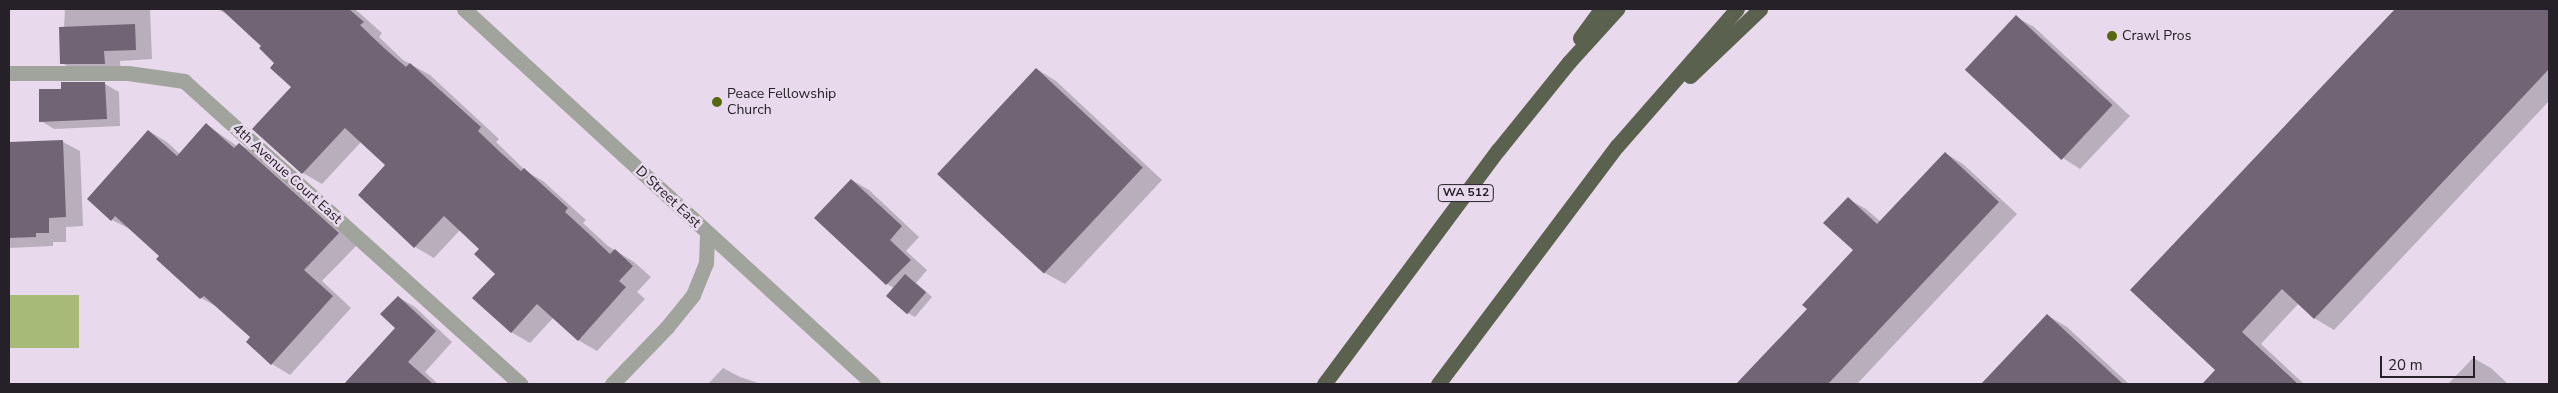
<!DOCTYPE html>
<html>
<head>
<meta charset="utf-8">
<style>
  body { margin:0 }
  #map { position:relative; width:2558px; height:393px; overflow:hidden; background:#e8daec; font-family:"Nunito Sans",sans-serif }
  div>[style] { position:absolute }
  .green>* { inset:0; background:#a8ba77; transform-origin:0 0 }
  .shadow>* { inset:0; background:#0003 }
  .building>* { inset:0; background:#716575; transform-origin:0 0 }
  .street>* { height:15px; margin:-7.5px; padding:0 7.5px; transform-origin:7.5px; border-radius:7.5px; background:#a1a49c }
  .highway>* { height:15px; margin:-7.5px; padding:0 7.5px; transform-origin:7.5px; border-radius:7.5px; background:#5b614f }
  .dots>* { width:14px; height:14px; translate:-50% -50%; box-sizing:border-box; border:2px solid #e8daec; border-radius:50% }
  span { translate:-50% -50%; white-space:nowrap; text-align:center; line-height:1.15; -webkit-text-stroke:5px #e8daec; paint-order:stroke }
  .shield-label span { padding:1px 4px; background:#e8daec; border:1px solid; border-radius:4px; -webkit-text-stroke-width:0 }
  .shield-label { font-size:12px; color:#262128; font-weight:700 }
  .poi-label { font-size:14px; color:#262128 }
  .left { translate:0 -50%; text-align:left }
  .street-label { font-size:14px; color:#262128 }
  .frame { position:absolute; inset:0; border:10px solid #262128; pointer-events:none }
  .scale { position:absolute; left:2380px; top:356px; width:95px; height:22px; box-sizing:border-box; border:2px solid #262128; border-top:0; padding-left:6px; font-size:15px; line-height:18px; white-space:nowrap; color:#262128; -webkit-text-stroke:4px #e8daec; paint-order:stroke }
</style>
</head>
<body>
<div id="map">
  <div class="green">
    <div style="left:9px;top:295px;width:70px;height:53px"></div>
  </div>
  <div class="shadow">
    <div style="clip-path:polygon(65px 9px,150px 9px,152px 59px,120px 61px,121px 73px,79px 73px,62px 63px)"></div>
    <div style="clip-path:polygon(217px 9px,355px 9px,382px 33px,379px 37px,403px 60px,430px 75px,499px 139px,496px 142px,527px 172px,543px 181px,586px 220px,583px 223px,608px 246px,634px 262px,651px 277px,637px 292px,645px 299px,597px 351px,578px 340px,554px 317px,530px 343px,511px 332px,497px 274px,480px 249px,460px 230px,434px 258px,415px 247px,387px 165px,361px 142px,322px 184px,303px 173px,292px 87px,262px 46px,231px 16px)"></div>
    <div style="clip-path:polygon(2397px 9px,2549px 9px,2549px 101px,2334px 330px,2314px 318px,2299px 303px,2261px 344px,2304px 384px,2204px 384px,2217px 370px,2131px 290px)"></div>
    <div style="clip-path:polygon(2016px 17px,2034px 27px,2130px 116px,2080px 169px,2063px 158px,1967px 70px)"></div>
    <div style="clip-path:polygon(1037px 69px,1056px 81px,1162px 180px,1065px 284px,1045px 273px)"></div>
    <div style="clip-path:polygon(105px 84px,119px 92px,120px 126px,54px 129px,41px 121px,63px 90px)"></div>
    <div style="clip-path:polygon(207px 125px,237px 146px,239px 144px,258px 155px,357px 245px,322px 281px,351px 308px,290px 375px,272px 364px,252px 337px,221px 309px,201px 298px,158px 259px,161px 256px,132px 230px,112px 220px,88px 198px,149px 131px,167px 142px,181px 155px)"></div>
    <div style="clip-path:polygon(9px 132px,9px 143px,63px 142px,80px 151px,83px 226px,66px 227px,66px 242px,53px 242px,53px 246px,9px 248px)"></div>
    <div style="clip-path:polygon(1945px 153px,1963px 164px,2017px 214px,1857px 384px,1738px 384px,1808px 309px,1855px 250px,1848px 199px,1866px 209px,1881px 222px)"></div>
    <div style="clip-path:polygon(852px 180px,869px 190px,919px 237px,906px 251px,927px 270px,916px 283px,932px 297px,915px 317px,908px 313px,894px 288px,887px 284px)"></div>
    <div style="clip-path:polygon(398px 297px,415px 307px,452px 342px,425px 372px,438px 384px,346px 384px,397px 328px)"></div>
    <div style="clip-path:polygon(2047px 315px,2067px 327px,2129px 384px,1983px 384px)"></div>
    <div style="clip-path:polygon(2473px 358px,2491px 368px,2508px 384px,2448px 384px)"></div>
    <div style="clip-path:polygon(723px 368px,740px 377px,761px 384px,708px 384px)"></div>
  </div>
  <div class="building">
    <div style="clip-path:polygon(221px 9px,349px 9px,364px 22px,360px 25px,384px 48px,406px 67px,410px 63px,481px 127px,478px 131px,500px 152px,521px 171px,524px 168px,568px 208px,565px 212px,589px 234px,610px 254px,615px 249px,633px 266px,619px 281px,626px 287px,578px 341px,537px 304px,511px 333px,472px 298px,495px 274px,474px 254px,479px 249px,444px 216px,414px 248px,358px 195px,385px 165px,345px 128px,302px 174px,252px 129px,291px 87px,270px 68px,274px 63px,259px 48px,261px 46px)"></div>
    <div style="clip-path:polygon(2395px 9px,2549px 9px,2549px 69px,2314px 319px,2282px 289px,2242px 332px,2298px 384px,2202px 384px,2215px 370px,2130px 290px)"></div>
    <div style="left:2016px;top:15px;width:132px;height:75px;rotate:43deg"></div>
    <div style="clip-path:polygon(135px 24px,136px 50px,104px 51px,105px 64px,60px 64px,59px 27px)"></div>
    <div style="left:1036px;top:68px;width:146px;height:145px;rotate:43deg"></div>
    <div style="clip-path:polygon(61px 82px,105px 82px,107px 119px,39px 122px,39px 89px,61px 89px)"></div>
    <div style="clip-path:polygon(206px 123px,234px 148px,239px 143px,339px 233px,304px 270px,333px 296px,271px 365px,246px 342px,250px 337px,204px 296px,200px 299px,156px 259px,159px 256px,115px 216px,111px 221px,87px 199px,148px 130px,177px 156px)"></div>
    <div style="clip-path:polygon(63px 140px,66px 217px,49px 218px,49px 233px,36px 233px,36px 237px,9px 238px,9px 142px)"></div>
    <div style="clip-path:polygon(1945px 152px,1999px 202px,1828px 384px,1736px 384px,1807px 309px,1802px 305px,1853px 250px,1823px 223px,1848px 197px,1877px 224px)"></div>
    <div style="clip-path:polygon(851px 179px,902px 226px,890px 240px,911px 260px,886px 285px,814px 218px)"></div>
    <div style="left:905px;top:274px;width:28px;height:29px;rotate:41deg"></div>
    <div style="clip-path:polygon(398px 296px,436px 331px,408px 362px,433px 384px,344px 384px,395px 328px,380px 314px)"></div>
    <div style="clip-path:polygon(2047px 314px,2123px 384px,1981px 384px)"></div>
  </div>
  <div class="street">
    <div style="left:464px;top:9px;width:555px;rotate:42.52deg"></div>
    <div style="left:9px;top:73px;width:119px"></div>
    <div style="left:128px;top:73px;width:57px;rotate:8.1deg"></div>
    <div style="left:184px;top:81px;width:453px;rotate:42deg"></div>
    <div style="left:612px;top:384px;width:79px;rotate:-46deg"></div>
    <div style="left:667px;top:327px;width:41px;rotate:-50.9deg"></div>
    <div style="left:693px;top:295px;width:35px;rotate:-68deg"></div>
    <div style="left:706px;top:263px;width:30px;rotate:-88deg"></div>
  </div>
  <div class="highway">
    <div style="left:1580px;top:38px;width:36px;rotate:-54deg"></div>
    <div style="left:1690px;top:76px;width:97px;rotate:-43.7deg"></div>
    <div style="left:1324px;top:384px;width:292px;rotate:-53.4deg"></div>
    <div style="left:1498px;top:150px;width:113px;rotate:-51.1deg"></div>
    <div style="left:1569px;top:62px;width:72px;rotate:-47.8deg"></div>
    <div style="left:1438px;top:384px;width:298px;rotate:-53.1deg"></div>
    <div style="left:1617px;top:146px;width:182px;rotate:-48.8deg"></div>
  </div>
  <div class="dots">
    <div style="left:2112px;top:36px;background:#566712"></div>
    <div style="left:717px;top:102px;background:#566712"></div>
  </div>
  <div class="shield-label">
    <span style="left:1466px;top:193px">WA 512</span>
  </div>
  <div class="poi-label">
    <span class="left" style="left:2122px;top:36px">Crawl Pros</span>
    <span class="left" style="left:727px;top:102px">Peace Fellowship<br>Church</span>
  </div>
  <div class="street-label">
    <span style="left:287px;top:174px;rotate:42deg">4th Avenue Court East</span>
    <span style="left:668px;top:197px;rotate:43deg">D Street East</span>
  </div>
  <div class="frame"></div>
  <div class="scale">20 m</div>
</div>
</body>
</html>
